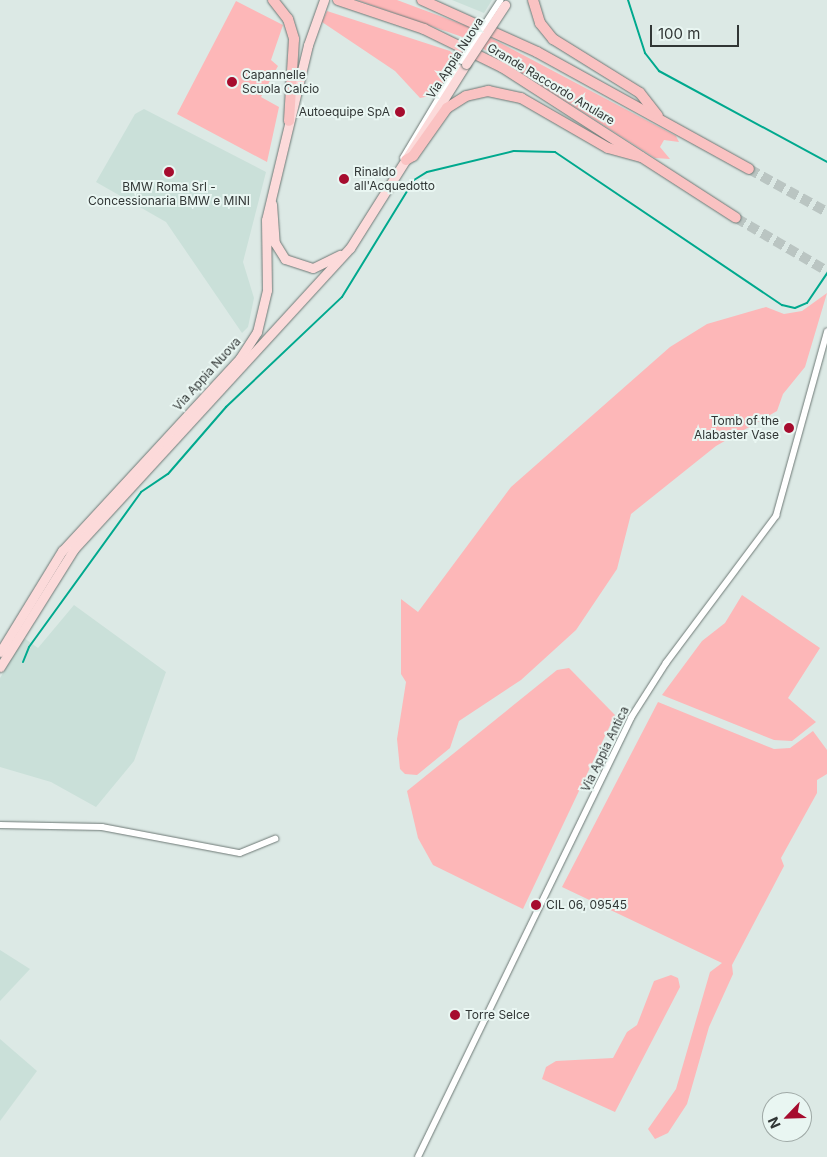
<!DOCTYPE html>
<html>
<head>
<meta charset="utf-8">
<style>
  body { margin:0 }
  #map { position:relative; width:827px; height:1157px; overflow:hidden; background:#dce9e5; font-family:Inter,sans-serif }
  div>[style] { position:absolute }
  .built>* { inset:0; background:#cae0d9 }
  .green>* { inset:0; background:#fdb7b8 }
  .stream>* { height:2px; margin:-1px; padding:0 1px; transform-origin:1px; border-radius:1px; background:#00a98e }
  .highway-tunnel>* { height:10px; margin-top:-5px; transform-origin:0; background:repeating-linear-gradient(90deg,#bac5c2 0 10px,transparent 0 15px) }
  .roads { filter:drop-shadow(0 0 1px #6d7875) drop-shadow(0 0 1px #6d7875) }
  .street>* { height:5.5px; margin:-2.75px; padding:0 2.75px; transform-origin:2.75px; border-radius:2.75px; background:#fff }
  .primary>* { height:9px; margin:-4.5px; padding:0 4.5px; transform-origin:4.5px; border-radius:4.5px; background:#fcdada }
  .highway>* { height:10px; margin:-5px; padding:0 5px; transform-origin:5px; border-radius:5px; background:#fac2c2 }
  .bridges { filter:drop-shadow(0 0 1px #6d7875) drop-shadow(0 0 1px #6d7875) }
  .street-bridge>* { height:5.5px; margin:-2.75px; padding:0 2.75px; transform-origin:2.75px; border-radius:2.75px; background:#fff }
  .primary-bridge>* { height:9px; margin:-4.5px; padding:0 4.5px; transform-origin:4.5px; border-radius:4.5px; background:#fcdada }
  .dots>* { width:14px; height:14px; translate:-50% -50%; box-sizing:border-box; border:2px solid #e9f6f2; border-radius:50% }
  span { translate:-50% -50%; white-space:nowrap; text-align:center; line-height:1.15; -webkit-text-stroke:4px #e9f6f2; paint-order:stroke }
  .street-label { font-size:12px; color:#313635 }
  .poi-label { font-size:12px; color:#313635 }
  .left { translate:0 -50%; text-align:left }
  .right { translate:-100% -50%; text-align:right }
  .north { position:absolute; left:762px; top:1092px; width:50px; height:50px; box-sizing:border-box; background:#e9f6f2; border:1px solid #9fa9a6; border-radius:50%; rotate:246deg; font-size:14px; font-weight:700; line-height:20px; text-align:center; color:#313635 }
  .north::after { content:''; display:block; margin:auto; width:18px; height:22px; background:#a60c2e; clip-path:polygon(50% 0,100% 100%,50% 72%,0 100%) }
  .scale { position:absolute; left:650px; top:25px; width:89px; height:22px; box-sizing:border-box; border:2px solid #313635; border-top:0; padding-left:6px; font-size:15px; line-height:18px; white-space:nowrap; color:#313635; -webkit-text-stroke:4px #e9f6f2; paint-order:stroke }
</style>
</head>
<body>
<div id="map">
  <div class="built">
    <div style="clip-path:polygon(452px 0,492px 0,484px 13px)"></div>
    <div style="clip-path:polygon(144px 109px,266px 172px,243px 262px,254px 298px,248px 327px,242px 333px,166px 222px,96px 182px,135px 114px)"></div>
    <div style="clip-path:polygon(74px 605px,166px 672px,134px 761px,96px 807px,51px 782px,0 767px,0 678px,24px 638px,38px 648px)"></div>
    <div style="clip-path:polygon(0 950px,30px 969px,0 1001px)"></div>
    <div style="clip-path:polygon(0 1039px,37px 1071px,0 1121px)"></div>
  </div>
  <div class="green">
    <div style="clip-path:polygon(357px 0,397px 0,472px 28px,676px 136px,679px 142px,664px 140px,660px 147px,670px 159px,655px 158px,468px 39px)"></div>
    <div style="clip-path:polygon(236px 1px,283px 25px,271px 60px,278px 66px,261px 97px,279px 107px,267px 162px,177px 114px)"></div>
    <div style="clip-path:polygon(327px 11px,450px 51px,458px 59px,455px 69px,435px 95px,420px 98px,395px 71px,322px 22px)"></div>
    <div style="clip-path:polygon(827px 293px,805px 367px,783px 394px,777px 411px,716px 446px,631px 514px,617px 569px,576px 630px,521px 680px,459px 721px,450px 748px,417px 775px,405px 774px,400px 769px,397px 739px,406px 682px,401px 674px,401px 599px,418px 612px,511px 487px,670px 347px,707px 324px,766px 307px,784px 314px,802px 311px)"></div>
    <div style="clip-path:polygon(742px 595px,820px 648px,788px 698px,816px 722px,792px 741px,774px 740px,662px 695px,702px 641px,725px 623px)"></div>
    <div style="clip-path:polygon(569px 668px,615px 715px,523px 909px,433px 865px,418px 838px,407px 791px,557px 670px)"></div>
    <div style="clip-path:polygon(658px 702px,774px 749px,790px 748px,813px 731px,827px 750px,827px 774px,817px 780px,817px 793px,781px 858px,784px 866px,732px 965px,733px 974px,709px 1027px,687px 1104px,668px 1133px,655px 1139px,648px 1129px,676px 1089px,710px 972px,722px 963px,562px 887px)"></div>
    <div style="clip-path:polygon(671px 975px,678px 978px,680px 987px,615px 1112px,542px 1079px,546px 1067px,556px 1061px,613px 1058px,627px 1032px,637px 1025px,654px 981px)"></div>
  </div>
  <div class="stream">
    <div style="left:628px;top:0;width:56px;rotate:72.2deg"></div>
    <div style="left:645px;top:53px;width:23px;rotate:52deg"></div>
    <div style="left:659px;top:71px;width:191px;rotate:28.4deg"></div>
    <div style="left:23px;top:662px;width:16px;rotate:-68deg"></div>
    <div style="left:29px;top:647px;width:191px;rotate:-54.1deg"></div>
    <div style="left:141px;top:492px;width:32px;rotate:-34deg"></div>
    <div style="left:168px;top:474px;width:89px;rotate:-49.1deg"></div>
    <div style="left:226px;top:407px;width:160px;rotate:-43.5deg"></div>
    <div style="left:342px;top:297px;width:137px;rotate:-58.4deg"></div>
    <div style="left:414px;top:180px;width:15px;rotate:-32deg"></div>
    <div style="left:427px;top:172px;width:89px;rotate:-13.6deg"></div>
    <div style="left:514px;top:151px;width:41px;rotate:1.4deg"></div>
    <div style="left:555px;top:152px;width:274px;rotate:34deg"></div>
    <div style="left:782px;top:305px;width:13px;rotate:13deg"></div>
    <div style="left:795px;top:308px;width:13px;rotate:-23deg"></div>
    <div style="left:807px;top:303px;width:36px;rotate:-56deg"></div>
  </div>
  <div class="highway-tunnel">
    <div style="left:749px;top:169px;width:89px;rotate:28.9deg"></div>
    <div style="left:736px;top:218px;width:105px;rotate:30.2deg"></div>
  </div>
  <div class="roads">
    <div class="street">
      <div style="left:403px;top:158px;width:113px;rotate:-59.1deg"></div>
      <div style="left:0;top:825px;width:102px;rotate:1.1deg"></div>
      <div style="left:102px;top:827px;width:140px;rotate:10.7deg"></div>
      <div style="left:240px;top:853px;width:38px;rotate:-22deg"></div>
      <div style="left:418px;top:1157px;width:488px;rotate:-64.1deg"></div>
      <div style="left:631px;top:718px;width:65px;rotate:-57.5deg"></div>
      <div style="left:666px;top:663px;width:184px;rotate:-53.2deg"></div>
      <div style="left:776px;top:516px;width:191px;rotate:-74.5deg"></div>
    </div>
    <div class="primary">
      <div style="left:272px;top:204px;width:39px;rotate:86deg"></div>
      <div style="left:275px;top:243px;width:19px;rotate:58deg"></div>
      <div style="left:285px;top:259px;width:29px;rotate:18deg"></div>
      <div style="left:313px;top:268px;width:30px;rotate:-26deg"></div>
      <div style="left:0;top:652px;width:119px;rotate:-58.5deg"></div>
      <div style="left:62px;top:551px;width:263px;rotate:-47.3deg"></div>
      <div style="left:240px;top:358px;width:31px;rotate:-57deg"></div>
      <div style="left:257px;top:332px;width:43px;rotate:-76.6deg"></div>
      <div style="left:267px;top:290px;width:70px;rotate:-90.8deg"></div>
      <div style="left:266px;top:220px;width:180px;rotate:-76.5deg"></div>
      <div style="left:308px;top:45px;width:48px;rotate:-70.4deg"></div>
      <div style="left:0;top:667px;width:139px;rotate:-57.9deg"></div>
      <div style="left:74px;top:549px;width:408px;rotate:-47.5deg"></div>
      <div style="left:350px;top:248px;width:218px;rotate:-57.8deg"></div>
    </div>
    <div class="highway">
      <div style="left:273px;top:0;width:24px;rotate:52deg"></div>
      <div style="left:288px;top:19px;width:21px;rotate:73deg"></div>
      <div style="left:294px;top:39px;width:82px;rotate:93.5deg"></div>
      <div style="left:338px;top:0;width:91px;rotate:18.6deg"></div>
      <div style="left:424px;top:29px;width:87px;rotate:26deg"></div>
      <div style="left:502px;top:67px;width:278px;rotate:32.8deg"></div>
      <div style="left:422px;top:0;width:126px;rotate:24.3deg"></div>
      <div style="left:537px;top:52px;width:242px;rotate:28.9deg"></div>
      <div style="left:533px;top:0;width:24px;rotate:73deg"></div>
      <div style="left:540px;top:23px;width:21px;rotate:51deg"></div>
      <div style="left:553px;top:39px;width:102px;rotate:31.8deg"></div>
      <div style="left:640px;top:93px;width:29px;rotate:52deg"></div>
      <div style="left:406px;top:160px;width:8px;rotate:-30deg"></div>
      <div style="left:413px;top:156px;width:59px;rotate:-54.7deg"></div>
      <div style="left:447px;top:108px;width:22px;rotate:-32deg"></div>
      <div style="left:466px;top:96px;width:23px;rotate:-13deg"></div>
      <div style="left:488px;top:91px;width:34px;rotate:12deg"></div>
      <div style="left:521px;top:98px;width:100px;rotate:29.9deg"></div>
      <div style="left:608px;top:148px;width:34px;rotate:15deg"></div>
    </div>
  </div>
  <div class="bridges">
    <div class="street-bridge">
      <div style="left:461px;top:61px;width:72px;rotate:-57deg"></div>
    </div>
    <div class="primary-bridge">
      <div style="left:466px;top:64px;width:71px;rotate:-56.5deg"></div>
    </div>
  </div>
  <div class="dots">
    <div style="left:232px;top:82px;background:#a60c2e"></div>
    <div style="left:400px;top:112px;background:#a60c2e"></div>
    <div style="left:169px;top:172px;background:#a60c2e"></div>
    <div style="left:344px;top:179px;background:#a60c2e"></div>
    <div style="left:789px;top:428px;background:#a60c2e"></div>
    <div style="left:536px;top:905px;background:#a60c2e"></div>
    <div style="left:455px;top:1015px;background:#a60c2e"></div>
  </div>
  <div class="street-label">
    <span style="left:455px;top:58px;rotate:-57deg">Via Appia Nuova</span>
    <span style="left:551px;top:84px;rotate:31deg">Grande Raccordo Anulare</span>
    <span style="left:207px;top:374px;rotate:-48deg">Via Appia Nuova</span>
    <span style="left:605px;top:749px;rotate:-64deg">Via Appia Antica</span>
  </div>
  <div class="poi-label">
    <span class="left" style="left:242px;top:82px">Capannelle<br>Scuola Calcio</span>
    <span class="right" style="left:390px;top:112px">Autoequipe SpA</span>
    <span class="left" style="left:354px;top:179px">Rinaldo<br>all'Acquedotto</span>
    <span style="left:169px;top:194px">BMW Roma Srl -<br>Concessionaria BMW e MINI</span>
    <span class="right" style="left:779px;top:428px">Tomb of the<br>Alabaster Vase</span>
    <span class="left" style="left:546px;top:905px">CIL 06, 09545</span>
    <span class="left" style="left:465px;top:1015px">Torre Selce</span>
  </div>
  <div class="north">N</div>
  <div class="scale">100 m</div>
</div>
</body>
</html>
